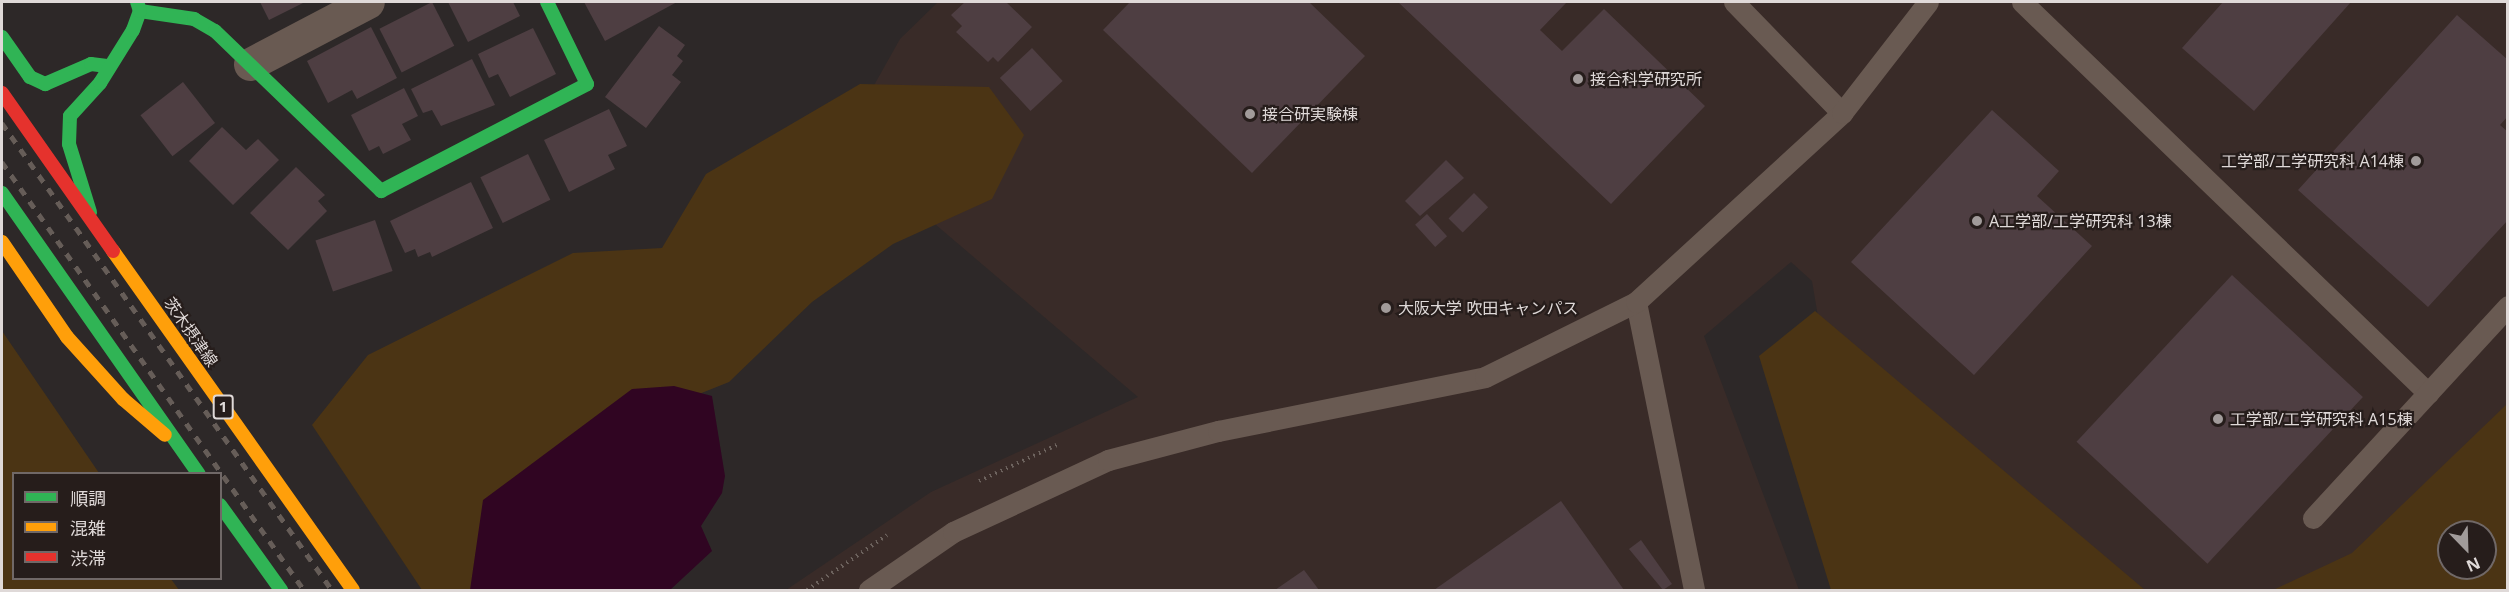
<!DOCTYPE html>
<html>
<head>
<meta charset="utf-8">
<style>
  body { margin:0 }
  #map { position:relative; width:2509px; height:592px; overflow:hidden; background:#2d2828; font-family:"Noto Sans","Noto Sans JP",sans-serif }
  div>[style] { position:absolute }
  .built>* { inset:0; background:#392b28 }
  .green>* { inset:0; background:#4b3414 }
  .water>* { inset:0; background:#300522 }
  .building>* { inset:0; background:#4e3e42; transform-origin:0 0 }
  .path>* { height:4px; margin-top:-2px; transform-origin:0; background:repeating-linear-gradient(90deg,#6d635e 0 1.5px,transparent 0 6px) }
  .lane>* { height:21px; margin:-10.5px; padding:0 10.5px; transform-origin:10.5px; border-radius:10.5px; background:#695a52 }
  .street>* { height:33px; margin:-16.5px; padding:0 16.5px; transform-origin:16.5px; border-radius:16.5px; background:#695a52 }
  .fast>* { height:14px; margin:-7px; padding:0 7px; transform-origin:7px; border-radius:7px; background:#30b455 }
  .slow>* { height:14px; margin:-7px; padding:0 7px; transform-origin:7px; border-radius:7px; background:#ff9f0a }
  .jam>* { height:14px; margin:-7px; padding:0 7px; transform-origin:7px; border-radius:7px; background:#e5322d }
  .rail>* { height:4.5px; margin-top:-2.25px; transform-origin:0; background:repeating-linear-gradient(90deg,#665d58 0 8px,transparent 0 16px) }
  .dots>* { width:16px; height:16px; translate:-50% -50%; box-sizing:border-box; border:3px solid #261d1b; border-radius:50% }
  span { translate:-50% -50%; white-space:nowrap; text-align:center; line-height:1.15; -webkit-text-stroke:4.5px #261d1b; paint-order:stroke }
  .shield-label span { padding:2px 4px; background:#261d1b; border:2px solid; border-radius:4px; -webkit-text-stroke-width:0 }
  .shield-label { font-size:15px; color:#dfd9d8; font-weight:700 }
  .poi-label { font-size:16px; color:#dfd9d8 }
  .left { translate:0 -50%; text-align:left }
  .right { translate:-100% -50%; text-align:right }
  .street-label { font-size:16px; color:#dfd9d8 }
  .frame { position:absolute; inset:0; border:3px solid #dfd9d8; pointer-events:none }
  .legend { position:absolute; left:12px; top:472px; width:210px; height:108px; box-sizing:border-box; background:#261d1b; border:2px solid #706867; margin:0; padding:8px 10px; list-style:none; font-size:18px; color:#dfd9d8 }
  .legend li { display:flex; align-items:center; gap:12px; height:30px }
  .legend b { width:30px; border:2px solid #706867 }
  .north { position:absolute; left:2437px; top:520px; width:60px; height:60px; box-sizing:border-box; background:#261d1b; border:2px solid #706867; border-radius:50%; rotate:157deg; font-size:16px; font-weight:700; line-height:24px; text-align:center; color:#dfd9d8 }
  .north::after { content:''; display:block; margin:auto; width:21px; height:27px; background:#a19b9a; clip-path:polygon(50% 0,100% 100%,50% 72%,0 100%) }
</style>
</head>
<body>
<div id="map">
  <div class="built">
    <div style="clip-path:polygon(938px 2px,2507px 2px,2507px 421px,2333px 590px,1981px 590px,1852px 519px,1812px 281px,1791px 262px,1704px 336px,1799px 590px,786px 590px,931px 492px,1138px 397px,841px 144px,900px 39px)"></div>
  </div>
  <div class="green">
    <div style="clip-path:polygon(860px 84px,989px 87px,1024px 135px,992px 199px,893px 244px,812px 302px,729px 382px,634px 420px,525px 590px,422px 590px,312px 425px,368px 355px,573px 253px,662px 248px,706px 174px)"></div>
    <div style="clip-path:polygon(1815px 311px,2145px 590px,1831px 590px,1759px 356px)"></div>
    <div style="clip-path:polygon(2px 331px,99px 473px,14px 474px,14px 578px,171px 579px,179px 590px,2px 590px)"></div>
    <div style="clip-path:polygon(evenodd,2507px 404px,2507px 590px,2273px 590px,2352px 553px,2507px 404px,2449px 532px,2485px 532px,2485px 568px,2449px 568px,2449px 532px)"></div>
  </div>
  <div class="water">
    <div style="clip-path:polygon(674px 386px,712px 396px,725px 476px,722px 493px,701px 526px,712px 551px,670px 590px,470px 590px,483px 500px,632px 389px)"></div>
  </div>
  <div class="building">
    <div style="clip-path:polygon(260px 2px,305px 2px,269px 20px)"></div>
    <div style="left:432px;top:2px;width:49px;height:59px;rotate:63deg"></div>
    <div style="clip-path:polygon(448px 2px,513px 2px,520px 16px,468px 42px)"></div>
    <div style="clip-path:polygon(584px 2px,677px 2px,605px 41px)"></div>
    <div style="clip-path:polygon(965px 2px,1006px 2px,1032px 27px,998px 62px,993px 57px,988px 62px,956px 32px,962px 26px,951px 15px)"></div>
    <div style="clip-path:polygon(1130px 2px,1309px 2px,1365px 56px,1252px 173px,1103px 30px)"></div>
    <div style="clip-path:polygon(1398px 2px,1567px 2px,1540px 30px,1562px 51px,1604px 9px,1705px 106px,1611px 204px)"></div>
    <div style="clip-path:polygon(2223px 2px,2351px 2px,2254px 111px,2182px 48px)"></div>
    <div style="clip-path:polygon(2457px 15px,2508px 60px,2508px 116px,2500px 125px,2508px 132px,2508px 220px,2428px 307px,2298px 190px)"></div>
    <div style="clip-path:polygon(659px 26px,685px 45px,677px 56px,683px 61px,672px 75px,681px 82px,646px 128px,605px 97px)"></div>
    <div style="clip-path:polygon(371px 27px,397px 78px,357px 99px,352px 90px,328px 103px,307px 61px)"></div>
    <div style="clip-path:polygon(533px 28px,556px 74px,510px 97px,498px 74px,489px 78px,478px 54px)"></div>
    <div style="left:1032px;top:48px;width:45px;height:44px;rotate:47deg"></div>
    <div style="clip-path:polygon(472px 59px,495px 105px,441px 126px,432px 110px,423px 113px,411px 89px)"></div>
    <div style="left:183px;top:82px;width:52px;height:54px;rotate:52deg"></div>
    <div style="clip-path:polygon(404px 88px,418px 116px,402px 124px,411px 140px,383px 154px,379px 146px,369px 151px,351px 115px)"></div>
    <div style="clip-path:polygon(609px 109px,627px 146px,608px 155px,615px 169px,569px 192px,544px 140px)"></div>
    <div style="clip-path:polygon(1992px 110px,2059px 171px,2037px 196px,2092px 246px,1974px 375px,1851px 262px)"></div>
    <div style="clip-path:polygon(222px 127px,246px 150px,258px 139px,279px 160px,233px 205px,189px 161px)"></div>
    <div style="left:528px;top:154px;width:51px;height:53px;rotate:64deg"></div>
    <div style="clip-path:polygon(1446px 160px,1464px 178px,1420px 216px,1405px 201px)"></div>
    <div style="clip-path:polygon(296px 167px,325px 195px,318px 201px,327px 211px,288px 250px,250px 213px)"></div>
    <div style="clip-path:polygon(471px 182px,493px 228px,432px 257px,430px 252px,418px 257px,415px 249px,405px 253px,390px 221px)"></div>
    <div style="left:1474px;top:193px;width:20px;height:36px;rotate:45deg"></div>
    <div style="left:1427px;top:214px;width:30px;height:16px;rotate:48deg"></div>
    <div style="left:375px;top:220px;width:54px;height:63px;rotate:71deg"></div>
    <div style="left:2232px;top:275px;width:179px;height:228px;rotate:43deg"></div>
    <div style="clip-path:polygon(1561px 501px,1624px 590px,1434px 590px)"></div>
    <div style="clip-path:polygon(1641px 540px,1672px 584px,1663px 590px,1629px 549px)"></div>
    <div style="clip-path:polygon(1304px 570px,1319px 590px,1275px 590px)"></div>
  </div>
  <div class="path">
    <div style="left:979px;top:481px;width:86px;rotate:-24.8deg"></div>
    <div style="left:807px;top:590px;width:97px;rotate:-34.5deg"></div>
  </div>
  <div class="lane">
    <div style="left:1734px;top:2px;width:155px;rotate:45.8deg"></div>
    <div style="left:2022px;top:2px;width:564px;rotate:43.92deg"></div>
    <div style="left:1636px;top:302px;width:294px;rotate:78.6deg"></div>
    <div style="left:2313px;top:518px;width:288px;rotate:-47.4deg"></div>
    <div style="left:869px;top:590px;width:102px;rotate:-34.6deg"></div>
    <div style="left:953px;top:532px;width:171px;rotate:-24.9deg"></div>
    <div style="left:1108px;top:460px;width:114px;rotate:-14.8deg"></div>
    <div style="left:1218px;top:431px;width:272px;rotate:-11.4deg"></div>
    <div style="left:1485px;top:377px;width:169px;rotate:-26.4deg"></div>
    <div style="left:1636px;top:302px;width:280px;rotate:-42.5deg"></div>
    <div style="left:1842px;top:113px;width:140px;rotate:-52.2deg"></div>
  </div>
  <div class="street">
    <div style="left:250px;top:64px;width:133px;rotate:-27.7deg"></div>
  </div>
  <div class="fast">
    <div style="left:140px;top:11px;width:55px;rotate:8.4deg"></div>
    <div style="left:194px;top:19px;width:24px;rotate:30deg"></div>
    <div style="left:215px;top:31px;width:231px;rotate:43.9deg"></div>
    <div style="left:381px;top:191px;width:232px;rotate:-27.4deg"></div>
    <div style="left:587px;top:84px;width:91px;rotate:-116deg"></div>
    <div style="left:2px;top:37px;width:49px;rotate:55deg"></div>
    <div style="left:30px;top:77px;width:17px;rotate:25deg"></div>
    <div style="left:45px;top:84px;width:50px;rotate:-23.5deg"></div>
    <div style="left:91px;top:64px;width:16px;rotate:7deg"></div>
    <div style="left:2px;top:193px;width:343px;rotate:55deg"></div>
    <div style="left:90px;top:212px;width:71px;rotate:-107.2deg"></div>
    <div style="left:69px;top:144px;width:28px;rotate:-88deg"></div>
    <div style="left:70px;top:116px;width:45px;rotate:-47.7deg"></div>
    <div style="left:100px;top:83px;width:62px;rotate:-58.1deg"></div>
    <div style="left:133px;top:30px;width:20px;rotate:-70deg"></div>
    <div style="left:140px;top:11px;width:9px;rotate:-108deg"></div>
    <div style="left:220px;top:505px;width:105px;rotate:54.3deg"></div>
  </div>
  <div class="slow">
    <div style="left:2px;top:242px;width:115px;rotate:55.6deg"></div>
    <div style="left:67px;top:337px;width:84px;rotate:47.9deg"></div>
    <div style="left:123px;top:399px;width:55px;rotate:40.6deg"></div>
    <div style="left:113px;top:251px;width:415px;rotate:54.7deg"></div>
  </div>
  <div class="jam">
    <div style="left:2px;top:93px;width:193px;rotate:54.9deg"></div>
  </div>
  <div class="rail">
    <div style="left:2px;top:123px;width:572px;rotate:54.75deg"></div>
    <div style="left:2px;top:162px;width:524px;rotate:54.79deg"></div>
  </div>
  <div class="dots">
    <div style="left:1578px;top:79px;background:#a19b9a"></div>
    <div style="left:1250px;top:114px;background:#a19b9a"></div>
    <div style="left:2416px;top:161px;background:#a19b9a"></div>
    <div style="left:1977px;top:221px;background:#a19b9a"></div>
    <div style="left:1386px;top:308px;background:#a19b9a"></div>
    <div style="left:2218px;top:419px;background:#a19b9a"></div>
  </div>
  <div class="shield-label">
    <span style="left:223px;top:407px">1</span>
  </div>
  <div class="poi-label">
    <span class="left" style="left:1590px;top:79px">接合科学研究所</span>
    <span class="left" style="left:1262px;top:114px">接合研実験棟</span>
    <span class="right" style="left:2404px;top:161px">工学部/工学研究科 A14棟</span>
    <span class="left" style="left:1989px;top:221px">A工学部/工学研究科 13棟</span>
    <span class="left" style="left:1398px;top:308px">大阪大学 吹田キャンパス</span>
    <span class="left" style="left:2230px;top:419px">工学部/工学研究科 A15棟</span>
  </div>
  <div class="street-label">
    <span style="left:191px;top:332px;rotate:55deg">茨木摂津線</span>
  </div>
  <div class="frame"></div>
  <ul class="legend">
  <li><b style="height:8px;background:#30b455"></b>順調</li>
  <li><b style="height:8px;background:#ff9f0a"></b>混雑</li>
  <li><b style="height:8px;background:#e5322d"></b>渋滞</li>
  </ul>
  <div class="north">N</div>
</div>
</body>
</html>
